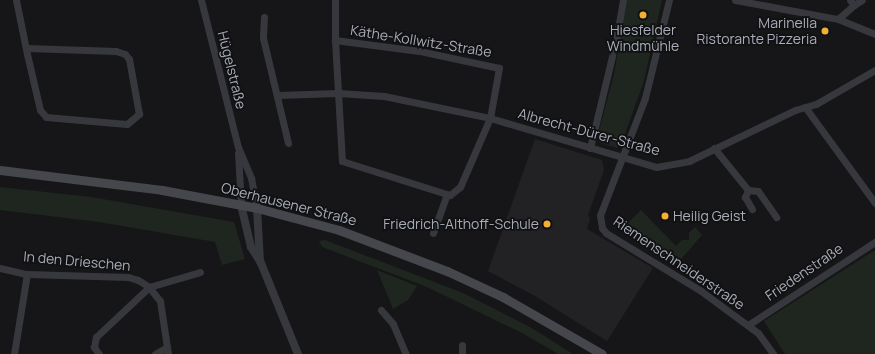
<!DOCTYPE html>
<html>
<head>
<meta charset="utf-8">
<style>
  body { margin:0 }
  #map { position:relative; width:875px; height:354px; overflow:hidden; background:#161618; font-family:Manrope,sans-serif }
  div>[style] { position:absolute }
  .built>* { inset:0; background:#222225 }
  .green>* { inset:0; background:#1e261f }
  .minor>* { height:7px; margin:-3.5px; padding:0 3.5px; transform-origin:3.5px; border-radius:3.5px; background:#37383d }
  .tertiary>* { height:8px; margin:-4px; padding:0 4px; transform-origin:4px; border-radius:4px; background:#37383d }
  .secondary>* { height:9px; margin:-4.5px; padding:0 4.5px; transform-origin:4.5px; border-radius:4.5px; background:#45474d }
  .dots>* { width:11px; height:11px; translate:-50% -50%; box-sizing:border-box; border:2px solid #111113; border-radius:50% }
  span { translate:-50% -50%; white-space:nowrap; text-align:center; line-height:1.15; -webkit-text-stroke:3.5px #111113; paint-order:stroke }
  .poi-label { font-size:14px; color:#a8adb8 }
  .right { translate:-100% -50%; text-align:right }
  .left { translate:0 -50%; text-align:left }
  .street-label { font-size:14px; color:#a8adb8 }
</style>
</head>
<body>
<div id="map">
  <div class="built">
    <div style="clip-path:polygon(535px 139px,602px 160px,604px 170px,588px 215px,590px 218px,587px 229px,653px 268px,607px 341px,535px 296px,488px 271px)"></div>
  </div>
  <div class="green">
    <div style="clip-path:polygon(627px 0,662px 0,644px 81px,621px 145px,617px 148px,601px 143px,597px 138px,614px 74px)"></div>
    <div style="clip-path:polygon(0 187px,91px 197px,234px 222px,245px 259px,222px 265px,215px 242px,99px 222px,0 210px)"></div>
    <div style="clip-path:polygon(641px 210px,676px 246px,682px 240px,689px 240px,689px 233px,695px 227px,702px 235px,677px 264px,621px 230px)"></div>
    <div style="clip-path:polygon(325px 240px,463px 293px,530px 327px,573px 354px,558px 354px,524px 334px,427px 287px,322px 247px,319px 241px)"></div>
    <div style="clip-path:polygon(875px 250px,875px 354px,785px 354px,764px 321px)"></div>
    <div style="clip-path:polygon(377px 270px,417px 286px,408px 300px,393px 309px)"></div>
  </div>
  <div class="minor">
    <div style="left:16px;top:0;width:55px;rotate:78.5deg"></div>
    <div style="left:27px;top:54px;width:57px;rotate:76.9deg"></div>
    <div style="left:40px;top:110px;width:9px;rotate:49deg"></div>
    <div style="left:46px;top:117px;width:81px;rotate:4.9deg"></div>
    <div style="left:127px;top:124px;width:16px;rotate:-40deg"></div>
    <div style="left:139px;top:114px;width:56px;rotate:-100.3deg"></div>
    <div style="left:129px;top:59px;width:6px;rotate:-129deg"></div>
    <div style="left:125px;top:54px;width:9px;rotate:-162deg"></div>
    <div style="left:116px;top:51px;width:90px;rotate:-178.1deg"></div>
    <div style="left:201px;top:0;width:152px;rotate:75.9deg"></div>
    <div style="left:238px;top:147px;width:34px;rotate:67deg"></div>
    <div style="left:251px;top:178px;width:31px;rotate:79deg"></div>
    <div style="left:335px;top:0;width:40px;rotate:90deg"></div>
    <div style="left:335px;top:40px;width:121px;rotate:86.7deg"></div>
    <div style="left:342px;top:161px;width:113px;rotate:17.5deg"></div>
    <div style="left:450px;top:195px;width:13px;rotate:-39deg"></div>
    <div style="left:460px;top:187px;width:75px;rotate:-66.5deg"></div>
    <div style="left:490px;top:118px;width:51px;rotate:-79.8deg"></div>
    <div style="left:499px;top:68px;width:82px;rotate:-168deg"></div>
    <div style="left:419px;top:51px;width:85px;rotate:-172.5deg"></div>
    <div style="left:669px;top:0;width:101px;rotate:103.8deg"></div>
    <div style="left:645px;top:98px;width:125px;rotate:111deg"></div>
    <div style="left:600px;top:215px;width:13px;rotate:81deg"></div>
    <div style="left:602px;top:228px;width:6px;rotate:51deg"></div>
    <div style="left:606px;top:233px;width:111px;rotate:31.4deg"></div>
    <div style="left:701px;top:291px;width:71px;rotate:36.4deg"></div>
    <div style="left:758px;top:333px;width:26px;rotate:54deg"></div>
    <div style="left:735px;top:0;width:105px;rotate:10.5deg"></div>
    <div style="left:838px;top:19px;width:40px;rotate:22deg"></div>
    <div style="left:854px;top:5px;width:9px;rotate:-32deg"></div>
    <div style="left:264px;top:17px;width:21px;rotate:93deg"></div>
    <div style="left:263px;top:38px;width:108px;rotate:76.6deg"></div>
    <div style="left:838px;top:19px;width:21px;rotate:-41deg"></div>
    <div style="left:854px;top:5px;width:6px;rotate:-129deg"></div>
    <div style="left:277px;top:95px;width:61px;rotate:-1.9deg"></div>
    <div style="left:338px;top:93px;width:46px;rotate:3.7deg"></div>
    <div style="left:384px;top:96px;width:108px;rotate:11.7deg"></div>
    <div style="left:490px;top:118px;width:173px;rotate:16.4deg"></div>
    <div style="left:656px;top:167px;width:34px;rotate:-10deg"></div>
    <div style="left:689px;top:161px;width:118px;rotate:-25.7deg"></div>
    <div style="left:795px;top:110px;width:22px;rotate:-16deg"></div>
    <div style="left:816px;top:104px;width:68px;rotate:-30deg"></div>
    <div style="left:805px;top:107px;width:119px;rotate:53.9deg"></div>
    <div style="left:590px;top:148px;width:111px;rotate:-76.5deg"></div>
    <div style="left:616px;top:40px;width:41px;rotate:-80.1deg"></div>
    <div style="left:714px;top:148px;width:54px;rotate:51deg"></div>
    <div style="left:748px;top:190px;width:8px;rotate:113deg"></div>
    <div style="left:745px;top:197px;width:14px;rotate:60deg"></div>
    <div style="left:238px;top:153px;width:52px;rotate:86.7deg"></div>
    <div style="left:748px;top:190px;width:10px;rotate:6deg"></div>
    <div style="left:758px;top:191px;width:32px;rotate:55deg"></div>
    <div style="left:433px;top:233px;width:41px;rotate:-70.3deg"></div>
    <div style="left:0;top:268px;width:28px;rotate:13deg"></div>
    <div style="left:27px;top:274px;width:101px;rotate:1.7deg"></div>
    <div style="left:128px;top:277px;width:10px;rotate:17deg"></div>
    <div style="left:138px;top:280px;width:13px;rotate:32deg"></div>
    <div style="left:149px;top:287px;width:18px;rotate:52deg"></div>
    <div style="left:160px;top:301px;width:54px;rotate:81.4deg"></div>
    <div style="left:381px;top:310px;width:18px;rotate:49deg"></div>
    <div style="left:393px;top:324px;width:33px;rotate:67deg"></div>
    <div style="left:748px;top:325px;width:152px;rotate:-33.2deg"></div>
    <div style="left:462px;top:345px;width:9px;rotate:90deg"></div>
    <div style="left:14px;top:354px;width:81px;rotate:-80.8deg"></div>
    <div style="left:99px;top:354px;width:9px;rotate:-126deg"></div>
    <div style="left:94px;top:347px;width:10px;rotate:-79deg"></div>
    <div style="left:96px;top:337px;width:73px;rotate:-43.3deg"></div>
    <div style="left:149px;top:287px;width:53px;rotate:-16.4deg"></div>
    <div style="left:155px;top:354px;width:14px;rotate:-30deg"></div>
  </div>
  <div class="tertiary">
    <div style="left:241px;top:205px;width:43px;rotate:76.6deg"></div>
    <div style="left:251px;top:247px;width:19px;rotate:58deg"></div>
    <div style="left:261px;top:263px;width:98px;rotate:67.9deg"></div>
    <div style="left:257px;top:208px;width:53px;rotate:86.8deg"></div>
  </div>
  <div class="secondary">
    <div style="left:0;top:170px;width:163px;rotate:7deg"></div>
    <div style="left:162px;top:190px;width:97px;rotate:10.7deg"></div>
    <div style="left:257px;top:208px;width:85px;rotate:15deg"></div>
    <div style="left:339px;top:230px;width:116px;rotate:20.8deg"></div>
    <div style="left:447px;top:271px;width:62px;rotate:24.9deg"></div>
    <div style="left:503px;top:297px;width:114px;rotate:29.9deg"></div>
  </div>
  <div class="dots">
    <div style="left:643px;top:15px;background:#f2b134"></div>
    <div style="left:825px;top:31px;background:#f2b134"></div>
    <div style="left:665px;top:216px;background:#f2b134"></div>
    <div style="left:547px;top:224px;background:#f2b134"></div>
  </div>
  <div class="poi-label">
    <span class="right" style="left:817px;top:31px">Marinella<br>Ristorante Pizzeria</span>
    <span style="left:643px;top:38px">Hiesfelder<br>Windmühle</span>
    <span class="left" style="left:673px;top:216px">Heilig Geist</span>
    <span class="right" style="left:539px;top:224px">Friedrich-Althoff-Schule</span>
  </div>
  <div class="street-label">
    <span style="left:421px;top:41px;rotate:9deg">Käthe-Kollwitz-Straße</span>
    <span style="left:232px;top:70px;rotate:76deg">Hügelstraße</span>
    <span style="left:589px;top:132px;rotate:15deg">Albrecht-Dürer-Straße</span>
    <span style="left:289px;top:204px;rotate:14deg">Oberhausener Straße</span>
    <span style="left:77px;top:261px;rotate:5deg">In den Drieschen</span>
    <span style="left:679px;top:263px;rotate:34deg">Riemenschneiderstraße</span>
    <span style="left:804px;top:272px;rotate:-34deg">Friedenstraße</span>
  </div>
</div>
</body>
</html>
